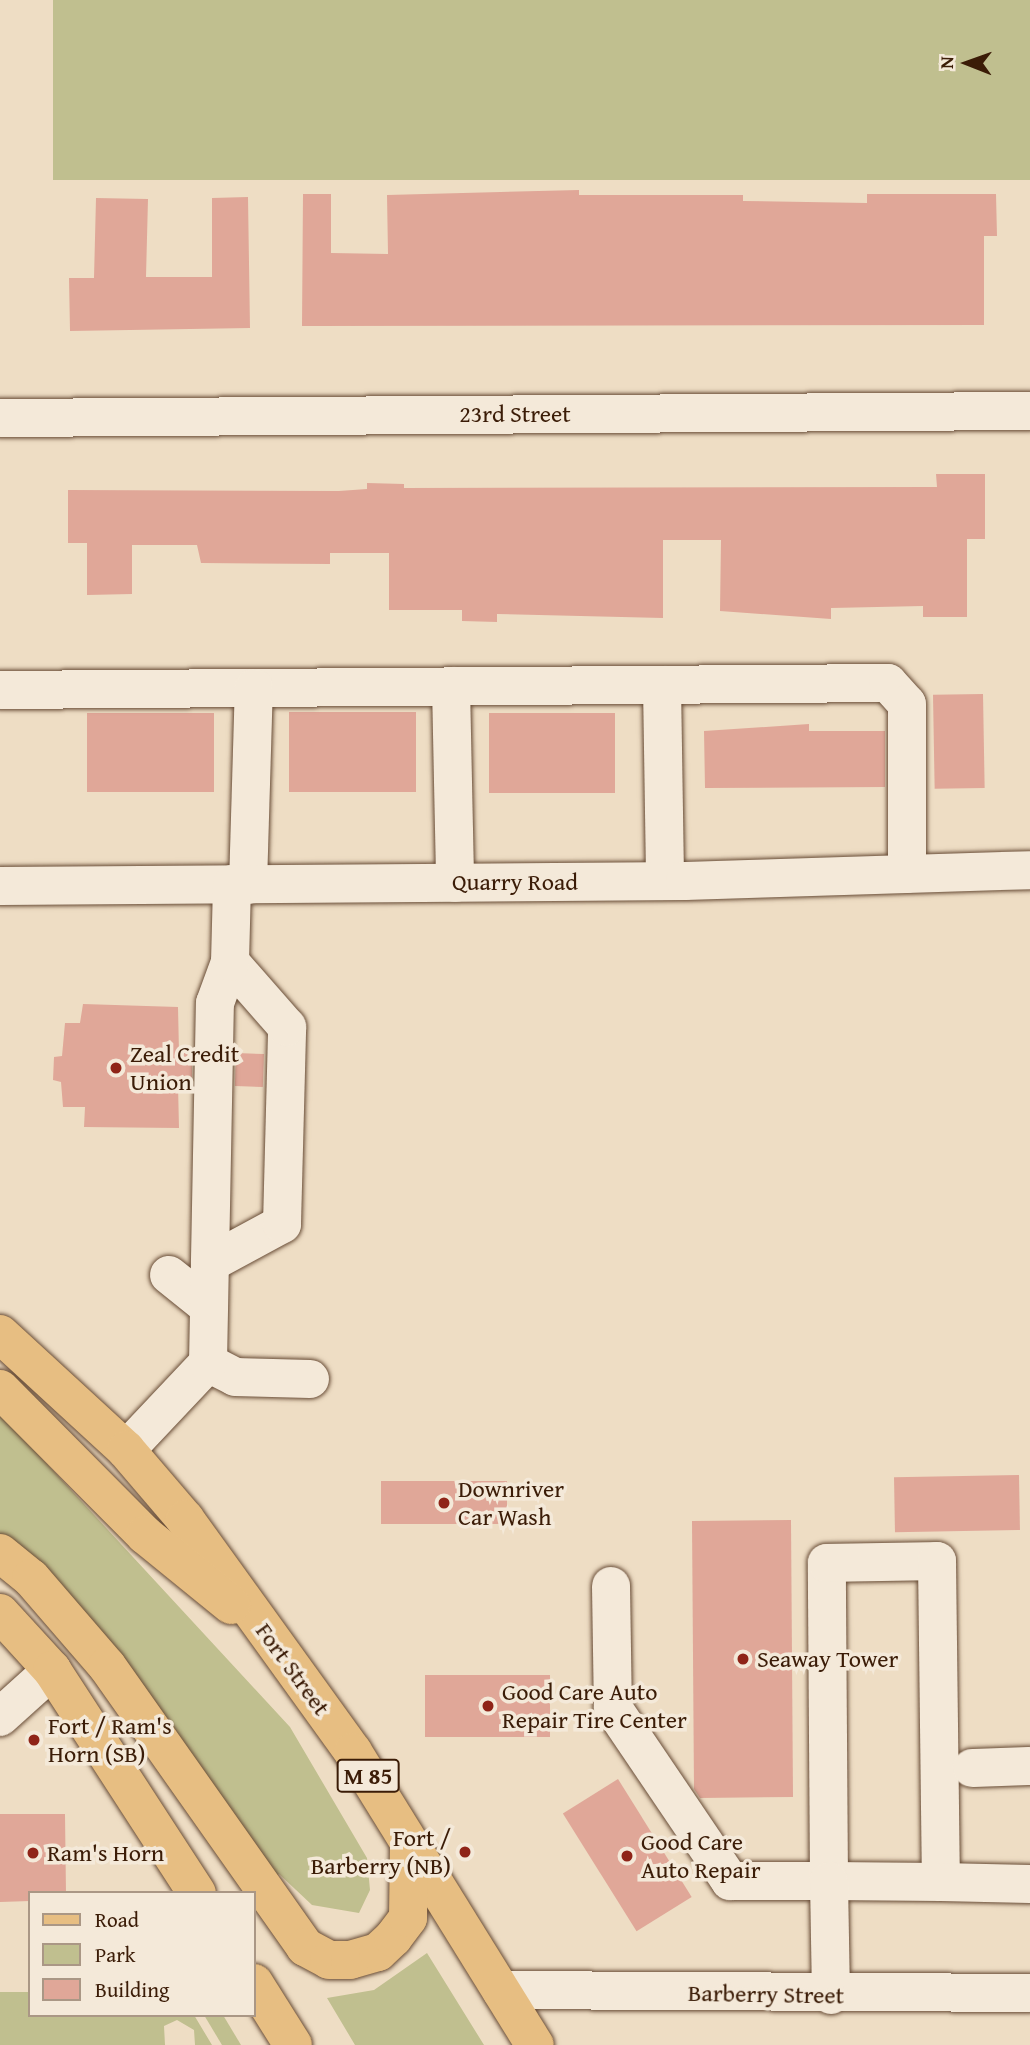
<!DOCTYPE html>
<html>
<head>
<meta charset="utf-8">
<style>
  body { margin:0 }
  #map { position:relative; width:1030px; height:2045px; overflow:hidden; background:#eeddc4; font-family:"Gentium Book Plus",serif }
  div>[style] { position:absolute }
  .green>* { inset:0; background:#c0bf8f; transform-origin:0 0 }
  .building>* { inset:0; background:#e0a798; transform-origin:0 0 }
  .roads { filter:drop-shadow(0 0 2px #684c36) drop-shadow(0 0 2px #684c36) }
  .minor>* { height:38px; margin:-19px; padding:0 19px; transform-origin:19px; border-radius:19px; background:#f4e9d9 }
  .major>* { height:38px; margin:-19px; padding:0 19px; transform-origin:19px; border-radius:19px; background:#e7be82 }
  .dots>* { width:19px; height:19px; translate:-50% -50%; box-sizing:border-box; border:4px solid #f4e9d9; border-radius:50% }
  span { translate:-50% -50%; white-space:nowrap; text-align:center; line-height:1.15; -webkit-text-stroke:7px #f4e9d9; paint-order:stroke }
  .shield-label span { padding:2px 5px; background:#f4e9d9; border:2px solid; border-radius:5px; -webkit-text-stroke-width:0 }
  .shield-label { font-size:23px; color:#3b1c07; font-weight:700 }
  .street-label { font-size:24px; color:#3b1c07 }
  .poi-label { font-size:24px; color:#3b1c07 }
  .left { translate:0 -50%; text-align:left }
  .right { translate:-100% -50%; text-align:right }
  .legend { position:absolute; left:28px; top:1891px; width:228px; height:126px; box-sizing:border-box; background:#f4e9d9; border:2px solid #aa9785; margin:0; padding:9px 12px; list-style:none; font-size:21px; color:#3b1c07 }
  .legend li { display:flex; align-items:center; gap:14px; height:35px }
  .legend b { width:35px; border:2px solid #aa9785 }
  .north { position:absolute; left:932px; top:28px; width:70px; height:70px; -webkit-text-stroke:5px #f4e9d9; paint-order:stroke; rotate:271deg; font-size:19px; font-weight:700; line-height:28px; text-align:center; color:#3b1c07 }
  .north::after { content:''; display:block; margin:auto; width:24px; height:32px; background:#3b1c07; clip-path:polygon(50% 0,100% 100%,50% 72%,0 100%) }
</style>
</head>
<body>
<div id="map">
  <div class="green">
    <div style="left:53px;top:0;width:977px;height:180px"></div>
    <div style="clip-path:polygon(0 1413px,290px 1727px,367px 1858px,370px 1890px,359px 1913px,312px 1905px,279px 1874px,272px 1878px,0 1535px)"></div>
    <div style="clip-path:polygon(427px 1953px,484px 2045px,355px 2045px,327px 1998px,374px 1990px)"></div>
    <div style="clip-path:polygon(0 1992px,30px 1992px,30px 2015px,194px 2015px,212px 2045px,195px 2045px,194px 2030px,177px 2020px,164px 2026px,165px 2045px,0 2045px)"></div>
    <div style="clip-path:polygon(204px 2015px,223px 2015px,241px 2045px,222px 2045px)"></div>
  </div>
  <div class="building">
    <div style="clip-path:polygon(579px 190px,579px 195px,743px 195px,743px 201px,867px 203px,867px 194px,996px 194px,997px 236px,984px 236px,984px 325px,302px 326px,303px 194px,331px 194px,331px 253px,388px 254px,387px 195px)"></div>
    <div style="clip-path:polygon(248px 197px,250px 328px,70px 331px,69px 278px,94px 278px,96px 198px,148px 199px,146px 277px,212px 277px,212px 198px)"></div>
    <div style="clip-path:polygon(936px 474px,985px 474px,985px 539px,967px 539px,967px 617px,923px 617px,923px 606px,831px 608px,831px 619px,720px 611px,721px 540px,663px 540px,663px 618px,497px 614px,497px 622px,462px 621px,462px 610px,389px 610px,389px 553px,330px 553px,330px 564px,201px 563px,197px 545px,132px 545px,132px 594px,87px 595px,87px 543px,68px 543px,68px 490px,339px 491px,367px 489px,367px 483px,404px 484px,404px 488px,937px 487px)"></div>
    <div style="left:983px;top:694px;width:94px;height:50px;rotate:89deg"></div>
    <div style="left:289px;top:712px;width:127px;height:80px"></div>
    <div style="left:87px;top:713px;width:127px;height:79px"></div>
    <div style="left:489px;top:713px;width:126px;height:80px"></div>
    <div style="clip-path:polygon(809px 724px,809px 731px,885px 731px,885px 787px,705px 788px,704px 731px)"></div>
    <div style="clip-path:polygon(83px 1004px,178px 1007px,179px 1052px,192px 1052px,192px 1085px,178px 1085px,179px 1128px,84px 1127px,85px 1107px,63px 1107px,61px 1082px,53px 1080px,54px 1057px,62px 1056px,65px 1023px,80px 1023px)"></div>
    <div style="left:236px;top:1053px;width:28px;height:33px;rotate:2deg"></div>
    <div style="left:1019px;top:1475px;width:55px;height:125px;rotate:89deg"></div>
    <div style="left:381px;top:1481px;width:126px;height:43px"></div>
    <div style="clip-path:polygon(791px 1520px,793px 1797px,700px 1798px,694px 1789px,692px 1521px)"></div>
    <div style="left:425px;top:1675px;width:125px;height:62px"></div>
    <div style="left:618px;top:1779px;width:139px;height:65px;rotate:58deg"></div>
    <div style="clip-path:polygon(0 1814px,65px 1814px,66px 1893px,30px 1893px,30px 1901px,0 1902px)"></div>
  </div>
  <div class="roads">
    <div class="minor">
      <div style="left:0;top:418px;width:1030px;rotate:-0.39deg"></div>
      <div style="left:662px;top:685px;width:196px;rotate:89.1deg"></div>
      <div style="left:451px;top:686px;width:197px;rotate:88.8deg"></div>
      <div style="left:0;top:690px;width:888px;rotate:-0.45deg"></div>
      <div style="left:888px;top:683px;width:28px;rotate:48deg"></div>
      <div style="left:907px;top:704px;width:170px;rotate:90deg"></div>
      <div style="left:248px;top:885px;width:197px;rotate:-88.3deg"></div>
      <div style="left:0;top:886px;width:685px;rotate:-0.42deg"></div>
      <div style="left:685px;top:881px;width:345px;rotate:-1.8deg"></div>
      <div style="left:210px;top:1263px;width:82px;rotate:-28.4deg"></div>
      <div style="left:282px;top:1224px;width:197px;rotate:-88.5deg"></div>
      <div style="left:287px;top:1027px;width:86px;rotate:-131.2deg"></div>
      <div style="left:169px;top:1275px;width:51px;rotate:38.7deg"></div>
      <div style="left:208px;top:1363px;width:30px;rotate:27deg"></div>
      <div style="left:235px;top:1377px;width:75px;rotate:1.5deg"></div>
      <div style="left:126px;top:1450px;width:120px;rotate:-46.7deg"></div>
      <div style="left:208px;top:1363px;width:360px;rotate:-88.9deg"></div>
      <div style="left:215px;top:1003px;width:44px;rotate:-69.9deg"></div>
      <div style="left:230px;top:962px;width:78px;rotate:-88.5deg"></div>
      <div style="left:611px;top:1586px;width:122px;rotate:89.1deg"></div>
      <div style="left:613px;top:1708px;width:209px;rotate:55.9deg"></div>
      <div style="left:730px;top:1881px;width:99px"></div>
      <div style="left:829px;top:1881px;width:318px;rotate:-90.4deg"></div>
      <div style="left:827px;top:1563px;width:110px;rotate:-1deg"></div>
      <div style="left:937px;top:1561px;width:321px;rotate:89.3deg"></div>
      <div style="left:941px;top:1882px;width:112px;rotate:-179.5deg"></div>
      <div style="left:829px;top:1881px;width:114px;rotate:89deg"></div>
      <div style="left:0;top:1717px;width:70px;rotate:-42.1deg"></div>
      <div style="left:972px;top:1768px;width:58px;rotate:-2deg"></div>
      <div style="left:941px;top:1882px;width:89px;rotate:1.3deg"></div>
      <div style="left:501px;top:1990px;width:529px;rotate:0.32deg"></div>
    </div>
    <div class="major">
      <div style="left:0;top:1334px;width:171px;rotate:42.6deg"></div>
      <div style="left:126px;top:1450px;width:91px;rotate:49.5deg"></div>
      <div style="left:185px;top:1519px;width:287px;rotate:54.2deg"></div>
      <div style="left:353px;top:1752px;width:345px;rotate:58.2deg"></div>
      <div style="left:0;top:1389px;width:206px;rotate:45.2deg"></div>
      <div style="left:145px;top:1535px;width:111px;rotate:39.1deg"></div>
      <div style="left:0;top:1553px;width:40px;rotate:39deg"></div>
      <div style="left:31px;top:1578px;width:116px;rotate:49.2deg"></div>
      <div style="left:107px;top:1666px;width:344px;rotate:54.8deg"></div>
      <div style="left:305px;top:1947px;width:27px;rotate:28deg"></div>
      <div style="left:329px;top:1960px;width:21px"></div>
      <div style="left:350px;top:1960px;width:29px;rotate:-16deg"></div>
      <div style="left:378px;top:1952px;width:21px;rotate:-43deg"></div>
      <div style="left:393px;top:1938px;width:25px;rotate:-53deg"></div>
      <div style="left:408px;top:1918px;width:74px;rotate:-89.2deg"></div>
      <div style="left:0;top:1613px;width:77px;rotate:47.6deg"></div>
      <div style="left:52px;top:1670px;width:266px;rotate:57deg"></div>
      <div style="left:254px;top:1983px;width:73px;rotate:57.8deg"></div>
    </div>
  </div>
  <div class="dots">
    <div style="left:116px;top:1068px;background:#8f2418"></div>
    <div style="left:444px;top:1503px;background:#8f2418"></div>
    <div style="left:743px;top:1659px;background:#8f2418"></div>
    <div style="left:488px;top:1706px;background:#8f2418"></div>
    <div style="left:34px;top:1740px;background:#8f2418"></div>
    <div style="left:465px;top:1852px;background:#8f2418"></div>
    <div style="left:33px;top:1853px;background:#8f2418"></div>
    <div style="left:627px;top:1856px;background:#8f2418"></div>
  </div>
  <div class="shield-label">
    <span style="left:368px;top:1776px">M 85</span>
  </div>
  <div class="street-label">
    <span style="left:515px;top:414px">23rd Street</span>
    <span style="left:515px;top:882px">Quarry Road</span>
    <span style="left:293px;top:1669px;rotate:54deg">Fort Street</span>
    <span style="left:766px;top:1994px;rotate:1deg">Barberry Street</span>
  </div>
  <div class="poi-label">
    <span class="left" style="left:130px;top:1068px">Zeal Credit<br>Union</span>
    <span class="left" style="left:458px;top:1503px">Downriver<br>Car Wash</span>
    <span class="left" style="left:757px;top:1659px">Seaway Tower</span>
    <span class="left" style="left:502px;top:1706px">Good Care Auto<br>Repair Tire Center</span>
    <span class="left" style="left:48px;top:1740px">Fort / Ram's<br>Horn (SB)</span>
    <span class="right" style="left:451px;top:1852px">Fort /<br>Barberry (NB)</span>
    <span class="left" style="left:641px;top:1856px">Good Care<br>Auto Repair</span>
    <span class="left" style="left:47px;top:1853px">Ram's Horn</span>
  </div>
  <ul class="legend">
  <li><b style="height:9px;background:#e7be82"></b>Road</li>
  <li><b style="height:19px;background:#c0bf8f"></b>Park</li>
  <li><b style="height:19px;background:#e0a798"></b>Building</li>
  </ul>
  <div class="north">N</div>
</div>
</body>
</html>
